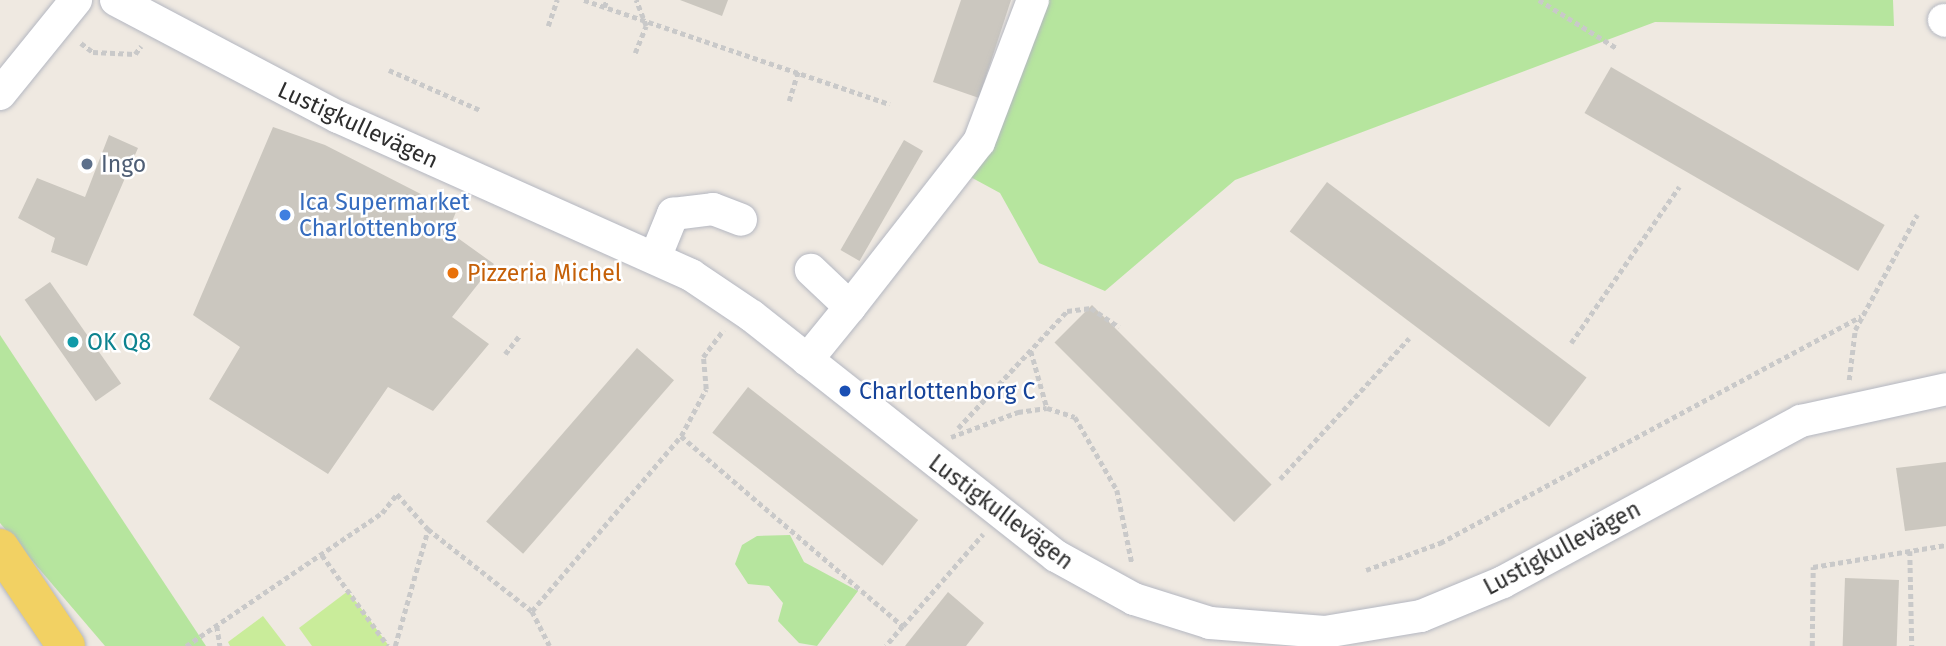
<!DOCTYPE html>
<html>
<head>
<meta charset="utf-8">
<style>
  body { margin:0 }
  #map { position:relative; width:1946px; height:646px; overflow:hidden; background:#efe9e1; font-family:"Fira Sans",sans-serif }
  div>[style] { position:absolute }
  .green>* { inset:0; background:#b6e59e }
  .pitch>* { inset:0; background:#c9ec9a }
  .building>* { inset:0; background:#cbc7bf; transform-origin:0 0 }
  .path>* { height:4.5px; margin-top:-2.25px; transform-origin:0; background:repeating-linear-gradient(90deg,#c9c9c9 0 5px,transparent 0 8.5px) }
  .roads { filter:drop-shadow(0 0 2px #b4b7c1) drop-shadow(0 0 2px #b4b7c1) }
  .minor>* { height:32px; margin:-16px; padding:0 16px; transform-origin:16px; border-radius:16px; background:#fff }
  .major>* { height:38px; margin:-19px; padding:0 19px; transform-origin:19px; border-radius:19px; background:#f2d163 }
  .dots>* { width:19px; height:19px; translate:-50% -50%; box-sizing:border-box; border:4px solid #fff; border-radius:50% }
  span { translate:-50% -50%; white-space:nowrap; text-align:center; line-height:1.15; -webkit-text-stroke:5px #fff; paint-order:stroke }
  .street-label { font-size:23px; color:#2e2e2e }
  .service-label { font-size:23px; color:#4e5e75 }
  .left { translate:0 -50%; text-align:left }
  .shop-label { font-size:23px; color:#366cbe }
  .food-label { font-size:23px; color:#c56008 }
  .culture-label { font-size:23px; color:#0d838f }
  .transit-label { font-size:23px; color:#164399 }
</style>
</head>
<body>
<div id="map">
  <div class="green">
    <div style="clip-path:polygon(1028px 0,1893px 0,1894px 26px,1655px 22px,1235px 180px,1105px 291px,1039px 263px,1000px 193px,965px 174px)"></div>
    <div style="clip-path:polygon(0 335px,206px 646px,105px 646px,0 523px)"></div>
    <div style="clip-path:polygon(790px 535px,804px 562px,858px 591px,817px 646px,799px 643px,778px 621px,783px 603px,769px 586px,748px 584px,735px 564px,742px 545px,757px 536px)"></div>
  </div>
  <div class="pitch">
    <div style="clip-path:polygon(348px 591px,389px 646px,312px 646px,299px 628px)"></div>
    <div style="clip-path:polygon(263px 616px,286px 646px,230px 646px,228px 642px)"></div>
  </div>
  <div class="building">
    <div style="clip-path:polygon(680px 0,728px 0,722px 16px)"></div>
    <div style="clip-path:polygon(961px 0,1011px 0,979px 98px,933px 82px)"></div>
    <div style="left:1611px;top:67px;width:316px;height:53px;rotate:30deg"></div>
    <div style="clip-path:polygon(273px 127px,325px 145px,456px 212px,448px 231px,494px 264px,452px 317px,489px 344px,433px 411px,388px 387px,328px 474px,209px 399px,240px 347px,193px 315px)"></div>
    <div style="clip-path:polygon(109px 135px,138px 148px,87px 266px,51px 252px,55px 238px,18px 218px,37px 178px,85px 197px)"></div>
    <div style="left:904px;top:140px;width:22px;height:127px;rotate:30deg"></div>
    <div style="left:1327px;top:182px;width:325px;height:62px;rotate:37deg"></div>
    <div style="left:50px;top:282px;width:124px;height:31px;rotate:55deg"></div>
    <div style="left:1092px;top:305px;width:254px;height:53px;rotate:45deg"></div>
    <div style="left:637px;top:348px;width:49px;height:230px;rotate:41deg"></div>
    <div style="left:748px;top:387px;width:216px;height:58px;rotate:38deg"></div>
    <div style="clip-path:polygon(1946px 462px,1946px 526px,1905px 531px,1896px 468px)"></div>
    <div style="left:1845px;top:578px;width:54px;height:68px;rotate:2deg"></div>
    <div style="clip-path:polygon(948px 592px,984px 623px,966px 646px,905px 646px)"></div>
  </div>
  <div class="path">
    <div style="left:584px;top:0;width:323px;rotate:18.8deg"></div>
    <div style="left:1539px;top:0;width:93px;rotate:31.8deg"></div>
    <div style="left:604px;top:7px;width:8px;rotate:-67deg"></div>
    <div style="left:548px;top:26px;width:28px;rotate:-71deg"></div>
    <div style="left:81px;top:43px;width:15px;rotate:37deg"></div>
    <div style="left:93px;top:52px;width:42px;rotate:2.7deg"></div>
    <div style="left:135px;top:54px;width:10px;rotate:-53deg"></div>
    <div style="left:635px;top:53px;width:29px;rotate:-68deg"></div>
    <div style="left:646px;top:26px;width:28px;rotate:-111deg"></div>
    <div style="left:389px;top:70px;width:99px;rotate:23.7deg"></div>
    <div style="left:789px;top:101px;width:31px;rotate:-73deg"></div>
    <div style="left:1571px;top:343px;width:190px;rotate:-55.3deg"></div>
    <div style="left:1031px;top:351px;width:59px;rotate:74.3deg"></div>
    <div style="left:505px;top:354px;width:24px;rotate:-52deg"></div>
    <div style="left:1849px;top:380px;width:50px;rotate:-83.2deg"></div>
    <div style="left:1855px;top:330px;width:131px;rotate:-61.7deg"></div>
    <div style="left:958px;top:428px;width:160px;rotate:-47deg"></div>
    <div style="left:1067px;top:311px;width:24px;rotate:-7deg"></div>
    <div style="left:1091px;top:308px;width:34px;rotate:34deg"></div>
    <div style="left:681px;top:436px;width:53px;rotate:-62deg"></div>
    <div style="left:706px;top:389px;width:32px;rotate:-95deg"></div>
    <div style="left:703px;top:357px;width:34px;rotate:-53deg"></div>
    <div style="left:951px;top:437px;width:72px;rotate:-20.5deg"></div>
    <div style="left:1018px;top:412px;width:29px;rotate:-8deg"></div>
    <div style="left:1047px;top:408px;width:29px;rotate:18deg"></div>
    <div style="left:1075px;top:417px;width:84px;rotate:60.1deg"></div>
    <div style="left:1117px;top:490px;width:75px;rotate:78.4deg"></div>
    <div style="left:1280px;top:479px;width:191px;rotate:-47.5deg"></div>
    <div style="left:1910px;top:551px;width:95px;rotate:88.8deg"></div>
    <div style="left:322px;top:555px;width:112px;rotate:54deg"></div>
    <div style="left:1366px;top:570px;width:79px;rotate:-20deg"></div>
    <div style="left:1440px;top:543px;width:478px;rotate:-28.3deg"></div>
    <div style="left:532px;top:611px;width:230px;rotate:-49.6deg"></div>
    <div style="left:681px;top:436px;width:292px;rotate:40.6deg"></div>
    <div style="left:903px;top:626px;width:26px;rotate:130deg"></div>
    <div style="left:217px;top:626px;width:20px;rotate:81deg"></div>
    <div style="left:903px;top:626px;width:122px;rotate:-49deg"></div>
    <div style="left:186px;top:646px;width:237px;rotate:-34.2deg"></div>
    <div style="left:382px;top:513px;width:24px;rotate:-52deg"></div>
    <div style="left:397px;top:494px;width:47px;rotate:48.5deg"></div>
    <div style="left:428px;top:529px;width:132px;rotate:38.3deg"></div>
    <div style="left:532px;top:611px;width:39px;rotate:63deg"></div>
    <div style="left:395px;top:646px;width:122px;rotate:-74.2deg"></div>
    <div style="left:1812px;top:646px;width:79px;rotate:-89.3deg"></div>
    <div style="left:1813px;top:567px;width:135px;rotate:-9.4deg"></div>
  </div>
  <div class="roads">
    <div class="minor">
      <div style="left:116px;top:0;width:251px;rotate:27.8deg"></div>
      <div style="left:338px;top:117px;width:387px;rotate:24.1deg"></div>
      <div style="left:691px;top:275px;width:73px;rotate:33.9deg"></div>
      <div style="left:752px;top:316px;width:387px;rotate:38.3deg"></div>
      <div style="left:1056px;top:556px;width:89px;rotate:28.9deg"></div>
      <div style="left:1134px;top:599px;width:80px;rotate:17.5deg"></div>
      <div style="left:1210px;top:623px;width:115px;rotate:4.5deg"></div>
      <div style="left:1325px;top:632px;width:97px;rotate:-9.5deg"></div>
      <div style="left:1421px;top:616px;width:89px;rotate:-22.5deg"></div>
      <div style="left:1503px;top:582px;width:339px;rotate:-28.4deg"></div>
      <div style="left:1801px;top:421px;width:148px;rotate:-12.4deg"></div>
      <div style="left:1944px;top:20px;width:2px;rotate:27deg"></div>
      <div style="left:0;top:94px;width:121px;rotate:-51deg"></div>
      <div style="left:655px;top:258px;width:48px;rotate:-67.8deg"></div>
      <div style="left:673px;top:214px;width:40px;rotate:-7.1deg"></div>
      <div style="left:713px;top:209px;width:30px;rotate:21deg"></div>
      <div style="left:850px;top:307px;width:209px;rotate:-52deg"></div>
      <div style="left:979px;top:142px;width:152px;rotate:-69.2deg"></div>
      <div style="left:807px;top:360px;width:68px;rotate:-50.9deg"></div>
      <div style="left:850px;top:307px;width:54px;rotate:-136.5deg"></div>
    </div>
    <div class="major">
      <div style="left:0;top:548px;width:118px;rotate:56deg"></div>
    </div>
  </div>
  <div class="dots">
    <div style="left:87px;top:164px;background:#5c6f8a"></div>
    <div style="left:285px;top:215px;background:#3f7fe0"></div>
    <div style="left:453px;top:273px;background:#e8710a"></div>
    <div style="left:73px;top:342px;background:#0f9aa8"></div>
    <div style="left:845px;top:391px;background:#1a4fb4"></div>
  </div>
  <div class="street-label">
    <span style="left:358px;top:125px;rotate:25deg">Lustigkullevägen</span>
    <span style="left:1001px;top:512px;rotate:37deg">Lustigkullevägen</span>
    <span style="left:1562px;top:548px;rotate:-28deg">Lustigkullevägen</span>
  </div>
  <div class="service-label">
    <span class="left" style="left:101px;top:164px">Ingo</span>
  </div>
  <div class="shop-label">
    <span class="left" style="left:299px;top:215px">Ica Supermarket<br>Charlottenborg</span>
  </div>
  <div class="food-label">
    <span class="left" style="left:467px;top:273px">Pizzeria Michel</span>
  </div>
  <div class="culture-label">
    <span class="left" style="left:87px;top:342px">OK Q8</span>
  </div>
  <div class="transit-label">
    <span class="left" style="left:859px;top:391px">Charlottenborg C</span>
  </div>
</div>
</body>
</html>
